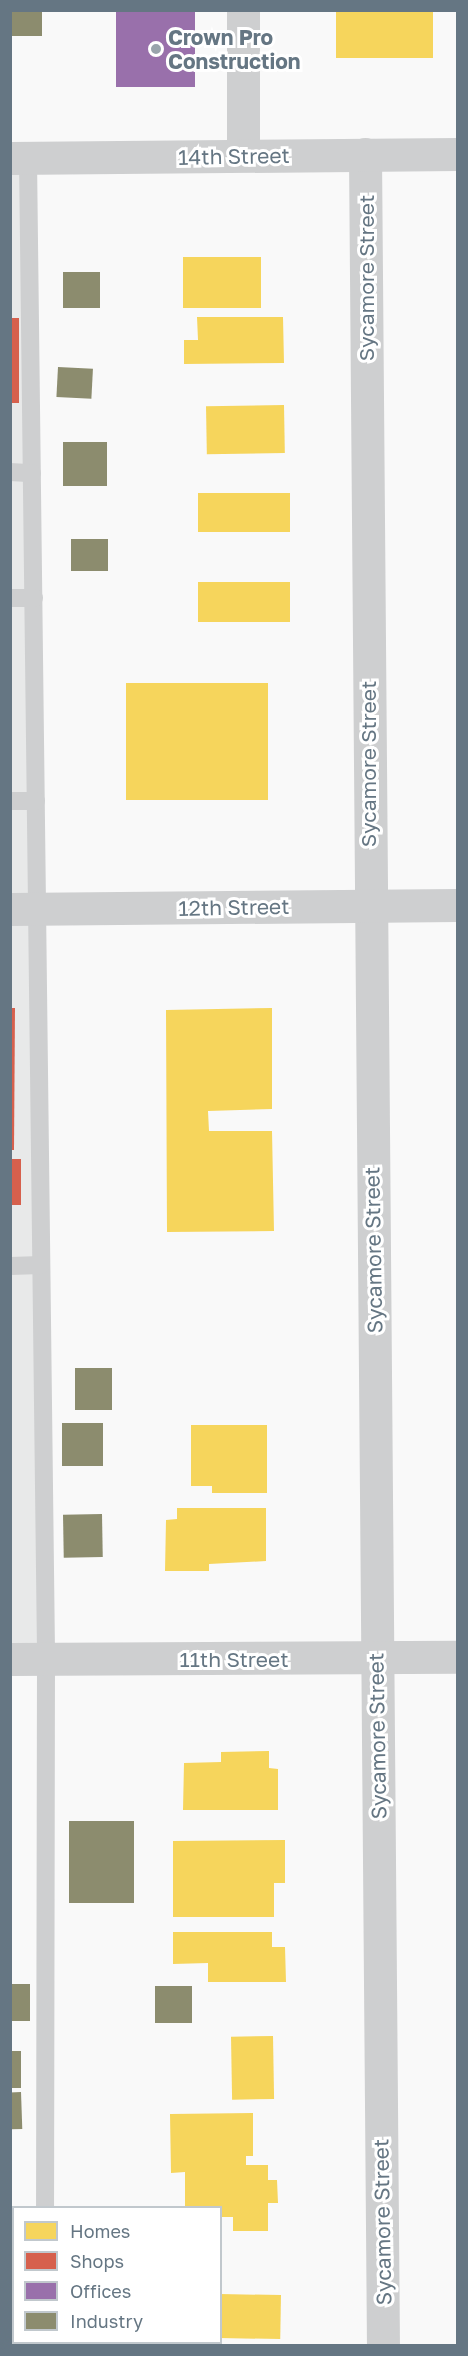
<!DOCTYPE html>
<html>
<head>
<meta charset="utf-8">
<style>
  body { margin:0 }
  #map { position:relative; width:468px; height:2356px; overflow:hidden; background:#f9f9f9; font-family:"Golos Text",sans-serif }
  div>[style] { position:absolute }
  .built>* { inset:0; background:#e8e9e9 }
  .homes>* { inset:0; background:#f6d55c; transform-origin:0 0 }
  .shops>* { inset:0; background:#d6604d; transform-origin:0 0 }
  .offices>* { inset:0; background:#9970ab; transform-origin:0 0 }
  .industry>* { inset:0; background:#8c8c6e; transform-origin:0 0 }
  .service>* { height:18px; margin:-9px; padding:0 9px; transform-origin:9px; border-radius:9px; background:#cecfd0 }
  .minor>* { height:33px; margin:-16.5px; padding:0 16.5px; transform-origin:16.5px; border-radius:16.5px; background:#cecfd0 }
  .dots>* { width:16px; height:16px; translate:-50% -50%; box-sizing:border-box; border:3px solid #fff; border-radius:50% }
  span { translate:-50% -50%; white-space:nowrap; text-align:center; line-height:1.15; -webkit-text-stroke:6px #fff; paint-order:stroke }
  .poi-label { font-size:21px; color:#657683; font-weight:700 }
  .left { translate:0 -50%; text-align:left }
  .street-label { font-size:21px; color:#657683 }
  .frame { position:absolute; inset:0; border:12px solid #657683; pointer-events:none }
  .legend { position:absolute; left:12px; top:2206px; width:210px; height:138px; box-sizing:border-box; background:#fff; border:2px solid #c1c8cd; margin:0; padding:8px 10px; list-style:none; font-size:18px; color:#657683 }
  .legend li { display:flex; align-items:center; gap:12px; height:30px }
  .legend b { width:30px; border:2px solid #c1c8cd }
</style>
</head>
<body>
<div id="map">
  <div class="built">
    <div style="clip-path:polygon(10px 158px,28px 158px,46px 1659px,10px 1659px)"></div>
  </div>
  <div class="homes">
    <div style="left:336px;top:10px;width:97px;height:48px"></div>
    <div style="left:183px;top:257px;width:78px;height:51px"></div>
    <div style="clip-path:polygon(197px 317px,283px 317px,284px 363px,184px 364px,184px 340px,198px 340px)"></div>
    <div style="left:284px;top:405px;width:48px;height:78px;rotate:89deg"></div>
    <div style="left:198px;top:493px;width:92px;height:39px"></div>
    <div style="left:198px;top:582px;width:92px;height:40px"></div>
    <div style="left:126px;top:683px;width:142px;height:117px"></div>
    <div style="clip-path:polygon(272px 1008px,272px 1109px,208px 1111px,209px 1131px,272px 1131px,274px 1231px,167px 1232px,166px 1010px)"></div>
    <div style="clip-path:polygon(191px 1425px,267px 1425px,267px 1493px,212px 1493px,212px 1486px,191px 1486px)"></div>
    <div style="clip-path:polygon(177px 1508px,266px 1508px,266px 1561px,209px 1564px,209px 1571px,165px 1571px,166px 1520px,177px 1519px)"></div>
    <div style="clip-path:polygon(269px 1751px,269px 1768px,278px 1769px,278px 1810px,183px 1810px,184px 1763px,221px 1762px,221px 1752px)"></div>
    <div style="clip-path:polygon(285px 1840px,285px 1883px,274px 1883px,274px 1917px,173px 1917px,173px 1841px)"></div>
    <div style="clip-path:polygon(173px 1932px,272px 1932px,272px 1947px,285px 1947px,286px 1982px,208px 1982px,208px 1963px,173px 1964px)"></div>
    <div style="left:273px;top:2036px;width:63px;height:42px;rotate:89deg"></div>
    <div style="clip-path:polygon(253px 2113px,253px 2156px,246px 2156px,246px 2165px,268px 2165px,268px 2180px,277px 2180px,278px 2203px,268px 2203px,268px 2231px,233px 2231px,233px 2217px,220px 2217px,220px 2208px,185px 2208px,185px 2172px,171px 2173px,170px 2114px)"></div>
    <div style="left:220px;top:2294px;width:61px;height:44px;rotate:1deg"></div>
  </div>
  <div class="shops">
    <div style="left:10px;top:318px;width:9px;height:85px"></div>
    <div style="clip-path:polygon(10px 1008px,15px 1008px,14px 1150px,10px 1150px)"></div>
    <div style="left:10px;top:1159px;width:11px;height:46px"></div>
  </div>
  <div class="offices">
    <div style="left:116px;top:10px;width:79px;height:77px"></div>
  </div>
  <div class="industry">
    <div style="left:10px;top:10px;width:32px;height:26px"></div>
    <div style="left:63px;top:272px;width:37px;height:36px"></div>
    <div style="left:58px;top:367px;width:35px;height:30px;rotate:3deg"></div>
    <div style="left:107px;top:442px;width:44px;height:44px;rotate:90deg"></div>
    <div style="left:71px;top:539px;width:37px;height:32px"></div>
    <div style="left:75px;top:1368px;width:37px;height:42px"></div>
    <div style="left:62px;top:1423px;width:41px;height:43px"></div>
    <div style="left:102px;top:1514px;width:43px;height:39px;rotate:89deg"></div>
    <div style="left:69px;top:1821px;width:65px;height:82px"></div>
    <div style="left:10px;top:1984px;width:20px;height:37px"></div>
    <div style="left:155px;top:1986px;width:37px;height:37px"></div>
    <div style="left:10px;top:2051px;width:11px;height:37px"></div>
    <div style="left:21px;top:2092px;width:37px;height:11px;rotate:88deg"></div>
  </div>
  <div class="service">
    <div style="left:28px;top:158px;width:1501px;rotate:89.31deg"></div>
    <div style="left:46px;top:1659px;width:549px;rotate:90.1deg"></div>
    <div style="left:10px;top:472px;width:22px;rotate:3deg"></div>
    <div style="left:10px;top:598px;width:24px"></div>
    <div style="left:10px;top:801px;width:26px"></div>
    <div style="left:10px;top:1266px;width:31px;rotate:-2deg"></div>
    <div style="left:45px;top:2346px;width:4px;rotate:-90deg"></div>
  </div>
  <div class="minor">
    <div style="left:243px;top:10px;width:145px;rotate:90deg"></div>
    <div style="left:365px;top:154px;width:2192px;rotate:89.53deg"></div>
    <div style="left:10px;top:158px;width:448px;rotate:-0.5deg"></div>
    <div style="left:10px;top:909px;width:448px;rotate:-0.5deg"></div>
    <div style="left:10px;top:1659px;width:448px;rotate:-0.3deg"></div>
  </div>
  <div class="dots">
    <div style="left:156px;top:49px;background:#99a4ac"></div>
  </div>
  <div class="poi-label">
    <span class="left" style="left:168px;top:49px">Crown Pro<br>Construction</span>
  </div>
  <div class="street-label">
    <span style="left:234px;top:156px;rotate:-1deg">14th Street</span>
    <span style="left:366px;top:278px;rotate:-90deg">Sycamore Street</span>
    <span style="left:368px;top:764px;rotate:-90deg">Sycamore Street</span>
    <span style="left:234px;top:907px;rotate:-1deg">12th Street</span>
    <span style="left:373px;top:1250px;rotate:-91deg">Sycamore Street</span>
    <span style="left:234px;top:1659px">11th Street</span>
    <span style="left:377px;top:1736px;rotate:-91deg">Sycamore Street</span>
    <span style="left:382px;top:2222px;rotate:-91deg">Sycamore Street</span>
  </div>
  <div class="frame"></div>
  <ul class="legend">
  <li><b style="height:16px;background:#f6d55c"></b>Homes</li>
  <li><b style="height:16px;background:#d6604d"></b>Shops</li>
  <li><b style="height:16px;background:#9970ab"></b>Offices</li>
  <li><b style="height:16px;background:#8c8c6e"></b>Industry</li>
  </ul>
</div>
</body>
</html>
